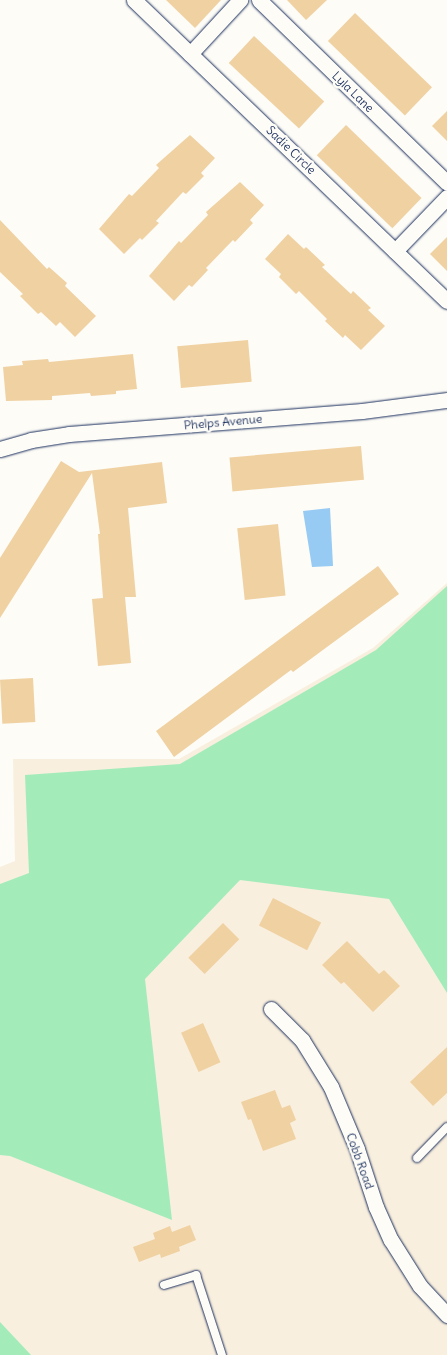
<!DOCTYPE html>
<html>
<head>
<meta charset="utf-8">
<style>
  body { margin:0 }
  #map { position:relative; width:447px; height:1355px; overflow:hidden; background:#fdfcf7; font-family:Delius,sans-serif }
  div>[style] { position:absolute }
  .built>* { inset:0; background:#f9efde }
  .green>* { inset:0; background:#a3ecba }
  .water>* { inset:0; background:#97cbf4 }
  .building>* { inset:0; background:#f0d1a2; transform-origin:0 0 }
  .roads { filter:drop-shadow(0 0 1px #1b2f5e) drop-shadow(0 0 1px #1b2f5e) }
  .service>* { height:8px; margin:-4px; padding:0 4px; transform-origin:4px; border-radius:4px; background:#fdfcf7 }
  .minor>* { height:15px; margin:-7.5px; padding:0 7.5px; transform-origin:7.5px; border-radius:7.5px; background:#fdfcf7 }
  span { translate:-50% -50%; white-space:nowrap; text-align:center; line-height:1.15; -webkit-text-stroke:5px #fdfcf7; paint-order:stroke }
  .street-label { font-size:12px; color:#1b2f5e }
</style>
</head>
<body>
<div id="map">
  <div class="built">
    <div style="clip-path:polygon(447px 583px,447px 1355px,0 1355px,0 867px,15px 861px,13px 759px,179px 759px,373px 648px)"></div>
  </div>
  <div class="green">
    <div style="clip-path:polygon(447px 586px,447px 993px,389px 899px,240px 880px,145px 979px,172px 1220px,10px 1156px,0 1155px,0 884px,29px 873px,25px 775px,180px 764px,376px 650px)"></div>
    <div style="clip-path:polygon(0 1322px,31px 1355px,0 1355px)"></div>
  </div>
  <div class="water">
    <div style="clip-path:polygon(330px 508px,333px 566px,312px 567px,303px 511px)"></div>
  </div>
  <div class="building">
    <div style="clip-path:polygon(166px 0,221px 0,195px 28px)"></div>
    <div style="clip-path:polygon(287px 0,327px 0,306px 20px)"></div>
    <div style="left:355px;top:13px;width:107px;height:39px;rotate:44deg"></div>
    <div style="left:254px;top:36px;width:96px;height:37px;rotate:43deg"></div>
    <div style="clip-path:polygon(447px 111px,447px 141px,432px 126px)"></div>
    <div style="left:346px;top:125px;width:105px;height:42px;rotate:44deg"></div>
    <div style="clip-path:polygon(190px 135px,215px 158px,201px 173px,204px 176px,186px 194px,183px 192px,156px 221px,159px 223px,142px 240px,140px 238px,124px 254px,99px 229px,129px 194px,132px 196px,159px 168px,156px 165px)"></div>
    <div style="clip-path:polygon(240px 182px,264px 205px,250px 220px,253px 223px,235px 242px,233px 240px,206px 268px,208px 270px,192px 287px,189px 285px,174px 301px,149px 276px,179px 241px,181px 243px,208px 215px,206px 212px)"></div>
    <div style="clip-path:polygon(0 220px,47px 269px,49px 267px,67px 283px,65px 286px,96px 316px,75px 337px,60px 322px,56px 326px,41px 312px,38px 314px,20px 296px,23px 294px,0 272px)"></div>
    <div style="clip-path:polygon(288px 234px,304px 249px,306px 247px,325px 265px,322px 267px,351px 294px,353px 291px,371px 308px,368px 310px,385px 326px,361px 350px,345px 335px,343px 338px,325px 321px,327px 319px,299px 291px,296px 294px,279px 277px,281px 274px,265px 259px)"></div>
    <div style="clip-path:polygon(447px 237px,447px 271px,430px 254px)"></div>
    <div style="left:248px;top:340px;width:42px;height:71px;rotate:85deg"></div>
    <div style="clip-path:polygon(133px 354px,137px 389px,116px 391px,116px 394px,91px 396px,90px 393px,52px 396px,52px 400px,6px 401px,3px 367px,23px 365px,22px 361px,48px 359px,49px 362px)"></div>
    <div style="left:361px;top:446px;width:34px;height:132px;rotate:85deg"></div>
    <div style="clip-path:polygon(61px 461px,79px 472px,162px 462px,167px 503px,128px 508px,136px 597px,125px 597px,131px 663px,98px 666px,92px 599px,103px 598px,98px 534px,100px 534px,92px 473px,0 618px,0 558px)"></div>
    <div style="left:278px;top:524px;width:72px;height:41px;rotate:84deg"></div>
    <div style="clip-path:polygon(378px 566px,399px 594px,293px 672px,291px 670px,174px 757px,156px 731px)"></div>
    <div style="left:33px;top:678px;width:44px;height:33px;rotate:87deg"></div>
    <div style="left:273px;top:898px;width:54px;height:31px;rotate:27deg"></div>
    <div style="left:223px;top:923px;width:23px;height:49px;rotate:45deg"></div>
    <div style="clip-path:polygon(347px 941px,379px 974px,384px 970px,400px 986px,373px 1012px,344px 982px,341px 984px,322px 965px)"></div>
    <div style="left:203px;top:1023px;width:43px;height:24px;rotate:66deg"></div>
    <div style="clip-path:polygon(447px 1047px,447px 1093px,433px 1106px,410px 1082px)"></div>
    <div style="clip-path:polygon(275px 1090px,282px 1108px,290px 1105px,296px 1120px,290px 1123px,296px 1139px,263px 1151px,251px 1119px,248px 1120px,241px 1102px)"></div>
    <div style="clip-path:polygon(190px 1225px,196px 1240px,179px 1247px,180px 1251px,161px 1258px,160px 1254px,139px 1262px,133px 1247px,155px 1239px,153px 1233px,170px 1226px,172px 1232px)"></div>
  </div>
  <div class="roads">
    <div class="service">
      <div style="left:417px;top:1158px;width:43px;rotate:-45.9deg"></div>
      <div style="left:164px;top:1285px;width:34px;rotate:-17deg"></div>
      <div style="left:196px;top:1275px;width:84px;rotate:72deg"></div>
    </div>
    <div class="minor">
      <div style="left:134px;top:0;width:434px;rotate:43.9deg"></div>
      <div style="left:259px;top:0;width:262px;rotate:44.2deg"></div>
      <div style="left:190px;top:54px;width:74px;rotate:-47.2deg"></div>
      <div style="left:395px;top:251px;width:75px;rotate:-46.1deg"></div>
      <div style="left:0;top:449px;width:32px;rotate:-16deg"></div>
      <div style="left:31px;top:440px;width:38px;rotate:-9deg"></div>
      <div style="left:69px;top:434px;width:294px;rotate:-4.5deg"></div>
      <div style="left:362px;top:411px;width:86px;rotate:-7.4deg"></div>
      <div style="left:271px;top:1009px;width:44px;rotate:45deg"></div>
      <div style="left:302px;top:1040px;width:55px;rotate:58.3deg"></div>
      <div style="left:331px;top:1087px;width:67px;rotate:67.2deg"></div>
      <div style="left:357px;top:1149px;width:61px;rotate:71.9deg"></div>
      <div style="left:376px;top:1207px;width:36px;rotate:66deg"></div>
      <div style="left:391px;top:1240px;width:54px;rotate:57.8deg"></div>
      <div style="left:420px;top:1286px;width:40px;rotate:47deg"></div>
    </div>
  </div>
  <div class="street-label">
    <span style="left:353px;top:92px;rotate:44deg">Lyla Lane</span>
    <span style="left:291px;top:150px;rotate:44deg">Sadie Circle</span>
    <span style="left:223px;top:422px;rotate:-5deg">Phelps Avenue</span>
    <span style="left:360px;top:1161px;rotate:70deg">Cobb Road</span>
  </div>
</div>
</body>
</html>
